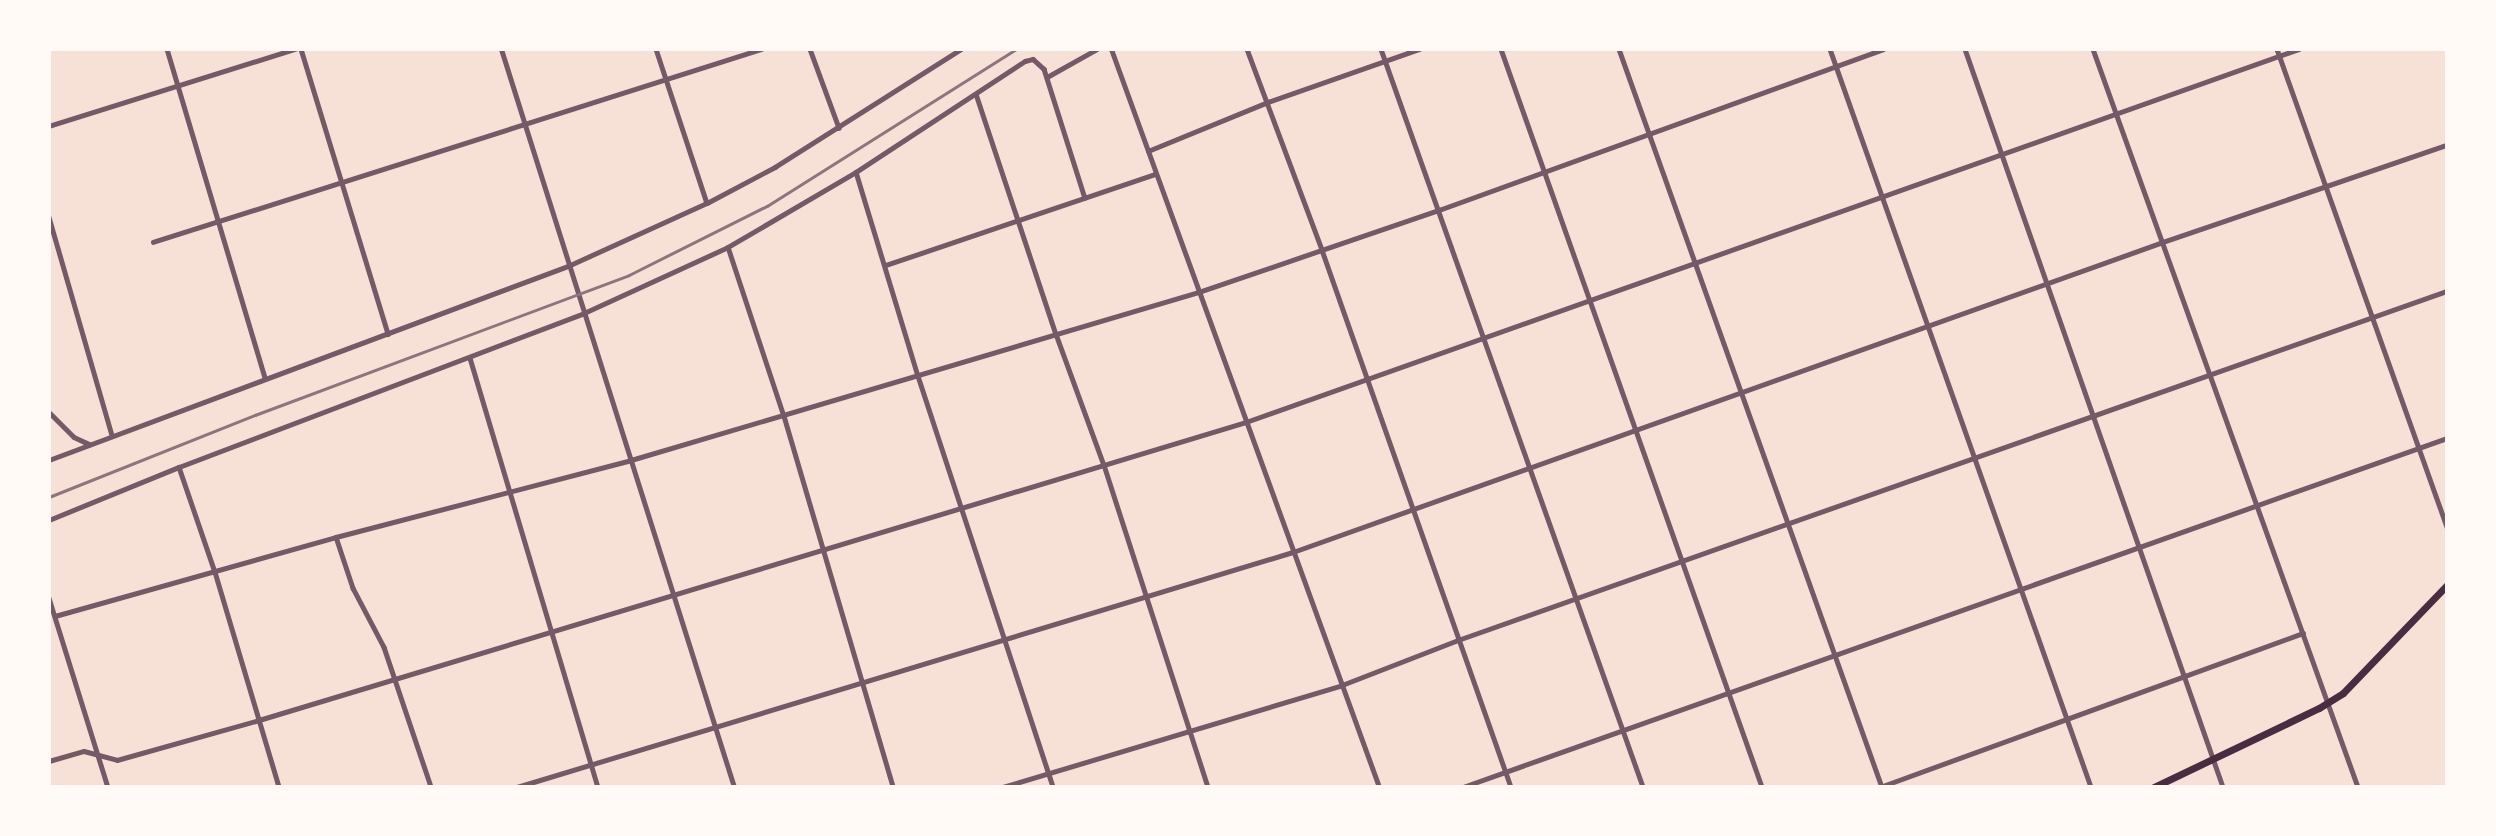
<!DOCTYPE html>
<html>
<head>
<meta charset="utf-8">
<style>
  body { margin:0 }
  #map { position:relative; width:2496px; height:836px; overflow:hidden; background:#f7e1d7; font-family:"Fira Sans Condensed",sans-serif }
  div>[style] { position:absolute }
  .minor>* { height:4.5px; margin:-2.25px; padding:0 2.25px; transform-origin:2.25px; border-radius:2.25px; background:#755966 }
  .tertiary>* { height:5px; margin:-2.5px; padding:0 2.5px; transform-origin:2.5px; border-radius:2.5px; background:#755966 }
  .primary>* { height:7px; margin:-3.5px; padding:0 3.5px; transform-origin:3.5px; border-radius:3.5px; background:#4a2c40 }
  .rail>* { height:2.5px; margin:-1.25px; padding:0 1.25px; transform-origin:1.25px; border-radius:1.25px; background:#8f747c }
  span { translate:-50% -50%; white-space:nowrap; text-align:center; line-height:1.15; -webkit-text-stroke:6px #fffaf5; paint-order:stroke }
  .frame { position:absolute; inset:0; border:51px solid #fffaf5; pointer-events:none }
</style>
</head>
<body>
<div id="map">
  <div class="minor">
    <div style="left:167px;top:49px;width:342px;rotate:73.4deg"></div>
    <div style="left:301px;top:49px;width:298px;rotate:73deg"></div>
    <div style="left:656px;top:49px;width:162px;rotate:71.7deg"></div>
    <div style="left:810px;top:49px;width:84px;rotate:69.8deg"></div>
    <div style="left:1247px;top:49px;width:215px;rotate:69.5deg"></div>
    <div style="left:1322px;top:250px;width:569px;rotate:70.61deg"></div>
    <div style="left:1381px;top:49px;width:783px;rotate:70.45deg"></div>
    <div style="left:1501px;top:49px;width:783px;rotate:70.52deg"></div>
    <div style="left:1619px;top:49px;width:783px;rotate:70.39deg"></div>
    <div style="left:1830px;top:49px;width:783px;rotate:70.52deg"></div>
    <div style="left:1965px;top:49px;width:782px;rotate:70.73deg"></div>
    <div style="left:2093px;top:49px;width:784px;rotate:70.25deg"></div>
    <div style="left:2277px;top:49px;width:507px;rotate:70.42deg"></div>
    <div style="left:1047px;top:77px;width:57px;rotate:-29.2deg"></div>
    <div style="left:976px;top:94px;width:253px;rotate:71.6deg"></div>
    <div style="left:1056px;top:334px;width:140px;rotate:69.9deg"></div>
    <div style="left:1104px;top:465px;width:338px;rotate:72.1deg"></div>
    <div style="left:49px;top:126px;width:258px;rotate:-17.4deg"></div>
    <div style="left:1148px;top:151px;width:130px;rotate:-22.2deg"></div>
    <div style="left:1268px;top:102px;width:160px;rotate:-19.3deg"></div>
    <div style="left:856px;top:172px;width:213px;rotate:73.1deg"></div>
    <div style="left:918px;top:376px;width:433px;rotate:71.8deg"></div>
    <div style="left:49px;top:217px;width:227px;rotate:73.9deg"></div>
    <div style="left:153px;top:242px;width:638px;rotate:-17.61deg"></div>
    <div style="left:728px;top:247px;width:178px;rotate:71.7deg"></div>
    <div style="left:784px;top:416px;width:387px;rotate:73.6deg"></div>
    <div style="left:886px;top:265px;width:284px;rotate:-18.7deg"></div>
    <div style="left:470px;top:358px;width:448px;rotate:73.4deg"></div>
    <div style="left:49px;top:412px;width:35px;rotate:45deg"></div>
    <div style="left:74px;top:437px;width:17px;rotate:25deg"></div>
    <div style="left:49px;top:460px;width:554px;rotate:-20.5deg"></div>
    <div style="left:568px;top:266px;width:153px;rotate:-24.4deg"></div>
    <div style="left:707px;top:203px;width:77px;rotate:-27.9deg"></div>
    <div style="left:775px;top:167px;width:220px;rotate:-32.4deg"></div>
    <div style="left:179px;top:467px;width:111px;rotate:71.1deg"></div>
    <div style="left:215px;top:572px;width:224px;rotate:73.4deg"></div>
    <div style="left:49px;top:520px;width:140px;rotate:-22.2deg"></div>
    <div style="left:179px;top:467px;width:433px;rotate:-20.8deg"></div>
    <div style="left:584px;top:313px;width:158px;rotate:-24.6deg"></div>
    <div style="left:728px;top:247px;width:148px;rotate:-30.4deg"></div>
    <div style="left:856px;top:172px;width:202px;rotate:-33.3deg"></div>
    <div style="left:1025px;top:61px;width:8px;rotate:-14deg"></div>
    <div style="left:1033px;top:59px;width:15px;rotate:42deg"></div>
    <div style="left:1044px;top:69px;width:135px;rotate:72.4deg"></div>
    <div style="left:336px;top:537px;width:54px;rotate:71.6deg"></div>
    <div style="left:353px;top:588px;width:67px;rotate:62.3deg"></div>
    <div style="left:384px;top:647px;width:148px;rotate:71.4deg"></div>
    <div style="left:49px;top:598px;width:198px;rotate:72.7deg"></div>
    <div style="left:55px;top:616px;width:292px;rotate:-15.7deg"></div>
    <div style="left:336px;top:537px;width:305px;rotate:-14.6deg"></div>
    <div style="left:631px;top:460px;width:592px;rotate:-16.48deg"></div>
    <div style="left:1199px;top:292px;width:254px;rotate:-18.9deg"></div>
    <div style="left:1439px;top:210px;width:472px;rotate:-19.9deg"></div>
    <div style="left:49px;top:761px;width:36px;rotate:-16deg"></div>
    <div style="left:84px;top:751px;width:34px;rotate:15deg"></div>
    <div style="left:117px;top:760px;width:148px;rotate:-15.7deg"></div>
    <div style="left:259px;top:720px;width:1031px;rotate:-16.8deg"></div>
    <div style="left:1246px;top:422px;width:1117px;rotate:-19.51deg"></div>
    <div style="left:517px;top:787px;width:811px;rotate:-16.85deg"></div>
    <div style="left:1293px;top:552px;width:924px;rotate:-19.61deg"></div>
    <div style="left:2163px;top:242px;width:300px;rotate:-18.9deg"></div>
    <div style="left:1003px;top:787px;width:354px;rotate:-16.7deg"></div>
    <div style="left:1342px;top:685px;width:124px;rotate:-21.2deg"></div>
    <div style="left:1458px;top:640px;width:1049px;rotate:-19.44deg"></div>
    <div style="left:1463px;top:787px;width:1044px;rotate:-19.53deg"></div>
    <div style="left:1880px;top:787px;width:450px;rotate:-20deg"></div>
  </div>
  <div class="tertiary">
    <div style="left:501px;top:49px;width:774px;rotate:72.48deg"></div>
    <div style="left:1111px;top:49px;width:785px;rotate:70.04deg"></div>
  </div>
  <div class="primary">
    <div style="left:2154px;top:787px;width:183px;rotate:-25.6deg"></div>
    <div style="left:2319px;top:708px;width:28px;rotate:-32deg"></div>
    <div style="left:2343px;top:693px;width:150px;rotate:-46.1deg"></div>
  </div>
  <div class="rail">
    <div style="left:49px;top:497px;width:222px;rotate:-21.7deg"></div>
    <div style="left:255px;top:415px;width:399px;rotate:-20.5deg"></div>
    <div style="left:629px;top:275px;width:154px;rotate:-26.6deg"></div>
    <div style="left:767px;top:206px;width:294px;rotate:-32.2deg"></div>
  </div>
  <div class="frame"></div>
</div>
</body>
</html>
